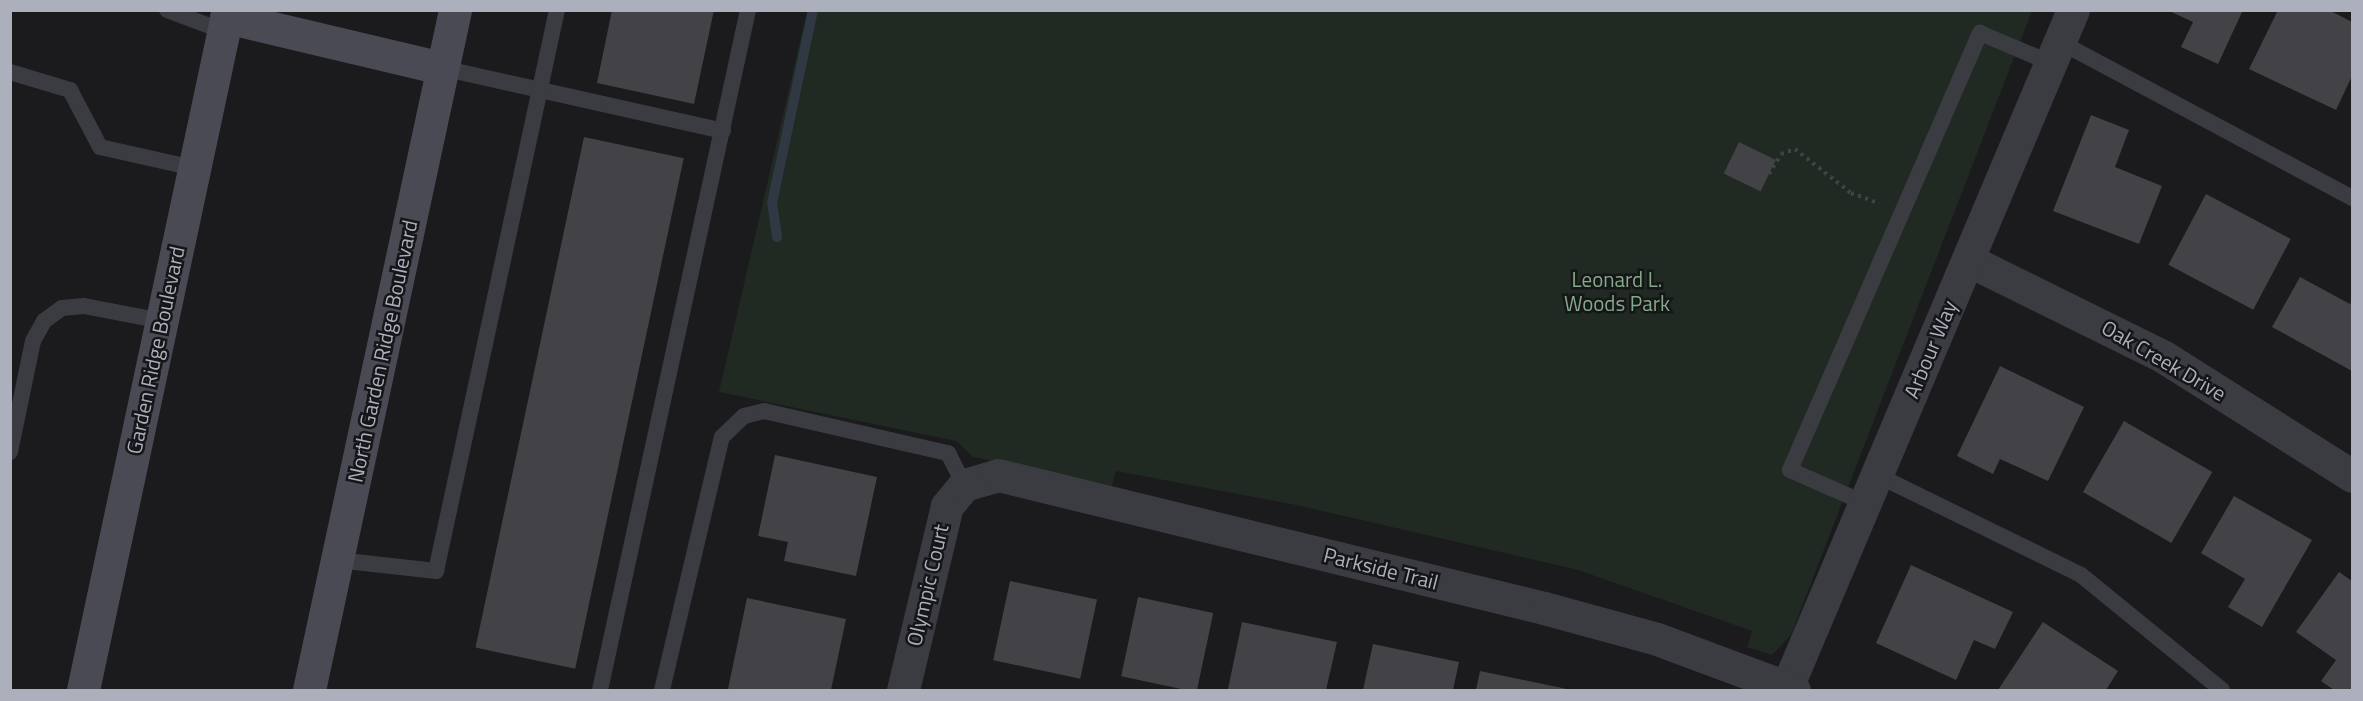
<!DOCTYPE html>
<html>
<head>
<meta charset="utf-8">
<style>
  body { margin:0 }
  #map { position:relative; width:2363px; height:701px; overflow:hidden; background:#1b1a1d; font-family:"Titillium Web",sans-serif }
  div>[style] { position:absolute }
  .green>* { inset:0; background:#202922 }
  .stream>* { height:10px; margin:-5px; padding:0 5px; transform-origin:5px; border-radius:5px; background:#2f3843 }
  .building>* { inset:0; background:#424247; transform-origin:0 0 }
  .path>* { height:4px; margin-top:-2px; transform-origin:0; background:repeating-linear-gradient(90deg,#414349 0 3px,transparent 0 7.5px) }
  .lane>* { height:16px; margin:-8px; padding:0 8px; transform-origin:8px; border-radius:8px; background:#3b3c42 }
  .street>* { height:33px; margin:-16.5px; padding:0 16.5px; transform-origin:16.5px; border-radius:16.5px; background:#3b3c42 }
  .secondary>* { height:33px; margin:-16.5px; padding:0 16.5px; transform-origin:16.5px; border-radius:16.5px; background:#494a53 }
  span { translate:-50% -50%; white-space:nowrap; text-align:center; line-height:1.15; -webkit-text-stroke:5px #161518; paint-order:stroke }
  .park-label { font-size:21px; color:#82a988 }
  .street-label { font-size:21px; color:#acb0bd }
  .frame { position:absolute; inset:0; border:12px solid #acb0bd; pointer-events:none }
</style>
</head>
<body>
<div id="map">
  <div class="green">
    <div style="clip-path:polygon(807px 11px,2032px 11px,1791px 635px,1772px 655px,1747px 647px,1752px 631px,1578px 570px,1296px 505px,1116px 471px,1112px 486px,973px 457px,956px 441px,719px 392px)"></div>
  </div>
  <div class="stream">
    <div style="left:777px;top:237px;width:34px;rotate:-98deg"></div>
    <div style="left:772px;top:203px;width:197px;rotate:-78deg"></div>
  </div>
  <div class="building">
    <div style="clip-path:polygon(612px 10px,714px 10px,694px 104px,597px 83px)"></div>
    <div style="clip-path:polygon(2167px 10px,2243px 10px,2218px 64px,2181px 47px,2193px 22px)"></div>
    <div style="clip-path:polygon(2278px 10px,2329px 10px,2352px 22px,2352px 76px,2336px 110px,2249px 69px)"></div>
    <div style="clip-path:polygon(2091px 115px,2129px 130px,2115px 167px,2162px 186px,2139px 244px,2053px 211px)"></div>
    <div style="left:584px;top:137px;width:102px;height:522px;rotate:12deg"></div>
    <div style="left:1739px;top:142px;width:41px;height:35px;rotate:26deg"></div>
    <div style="left:2206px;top:194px;width:96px;height:80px;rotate:28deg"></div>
    <div style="clip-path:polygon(2300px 277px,2350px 304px,2352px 299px,2352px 371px,2272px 327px)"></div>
    <div style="clip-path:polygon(2000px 366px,2084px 407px,2048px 481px,2000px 459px,1993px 474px,1957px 456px)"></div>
    <div style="left:2124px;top:421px;width:102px;height:82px;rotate:30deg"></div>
    <div style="clip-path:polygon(775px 455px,877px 477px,856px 576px,784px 561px,788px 542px,758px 536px)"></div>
    <div style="clip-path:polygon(2234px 496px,2312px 540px,2262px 627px,2228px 607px,2245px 579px,2201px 553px)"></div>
    <div style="clip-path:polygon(1911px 565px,2013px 612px,1995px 649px,1974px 640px,1956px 680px,1876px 643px)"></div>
    <div style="clip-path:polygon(2339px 572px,2352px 581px,2352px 690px,2334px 690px,2321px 681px,2336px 660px,2296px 632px)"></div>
    <div style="left:1010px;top:581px;width:89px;height:81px;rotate:12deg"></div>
    <div style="left:1138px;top:597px;width:77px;height:81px;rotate:12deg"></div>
    <div style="clip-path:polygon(747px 598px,846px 619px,831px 690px,728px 689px)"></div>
    <div style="clip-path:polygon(1242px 622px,1337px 642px,1326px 690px,1228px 689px)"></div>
    <div style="clip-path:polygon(2043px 622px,2118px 671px,2106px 690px,1998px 690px)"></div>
    <div style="clip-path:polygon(1373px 644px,1459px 662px,1453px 690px,1363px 690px)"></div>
    <div style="clip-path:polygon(1480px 671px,1567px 689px,1567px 690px,1476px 690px)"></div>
  </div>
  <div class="path">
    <div style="left:1769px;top:174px;width:23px;rotate:-59deg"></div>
    <div style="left:1781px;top:154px;width:15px;rotate:-20deg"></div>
    <div style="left:1795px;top:149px;width:71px;rotate:38.2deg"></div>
    <div style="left:1851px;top:193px;width:30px;rotate:20deg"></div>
  </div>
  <div class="lane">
    <div style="left:167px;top:10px;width:60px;rotate:20.6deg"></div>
    <div style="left:2060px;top:42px;width:331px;rotate:28.1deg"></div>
    <div style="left:442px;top:68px;width:288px;rotate:12.6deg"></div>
    <div style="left:10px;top:72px;width:63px;rotate:16.7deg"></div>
    <div style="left:70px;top:90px;width:64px;rotate:62.2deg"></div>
    <div style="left:100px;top:147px;width:96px;rotate:12.6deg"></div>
    <div style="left:10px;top:452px;width:113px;rotate:-78.3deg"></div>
    <div style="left:33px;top:341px;width:23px;rotate:-61deg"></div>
    <div style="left:44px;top:321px;width:22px;rotate:-36deg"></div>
    <div style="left:62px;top:308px;width:22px;rotate:-5deg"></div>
    <div style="left:84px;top:306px;width:79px;rotate:10.9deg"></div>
    <div style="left:1877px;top:475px;width:227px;rotate:26.1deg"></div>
    <div style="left:2081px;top:575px;width:182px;rotate:39.2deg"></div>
    <div style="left:1865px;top:503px;width:82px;rotate:-156.3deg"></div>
    <div style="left:1790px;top:470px;width:477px;rotate:-66.5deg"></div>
    <div style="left:1980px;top:33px;width:77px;rotate:22.9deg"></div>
    <div style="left:337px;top:560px;width:100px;rotate:6.3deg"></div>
    <div style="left:436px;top:571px;width:574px;rotate:-77.83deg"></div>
    <div style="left:600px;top:690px;width:696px;rotate:-77.72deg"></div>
    <div style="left:662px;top:690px;width:260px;rotate:-76.7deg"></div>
    <div style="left:722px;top:437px;width:30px;rotate:-44deg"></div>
    <div style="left:744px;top:416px;width:21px;rotate:-14deg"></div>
    <div style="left:764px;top:411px;width:189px;rotate:12.9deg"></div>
    <div style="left:948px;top:453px;width:36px;rotate:63deg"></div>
  </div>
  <div class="street">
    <div style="left:1968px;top:260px;width:219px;rotate:26.3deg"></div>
    <div style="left:2164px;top:357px;width:222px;rotate:32.3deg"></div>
    <div style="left:1787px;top:687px;width:735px;rotate:-67.1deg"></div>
    <div style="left:903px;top:690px;width:189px;rotate:-76.6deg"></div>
    <div style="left:947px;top:506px;width:27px;rotate:-51deg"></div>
    <div style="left:964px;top:485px;width:35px;rotate:-16deg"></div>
    <div style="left:998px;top:475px;width:562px;rotate:13.69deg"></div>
    <div style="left:1544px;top:608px;width:117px;rotate:15.3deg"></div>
    <div style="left:1657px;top:639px;width:146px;rotate:20.4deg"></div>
  </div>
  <div class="secondary">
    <div style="left:226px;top:17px;width:222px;rotate:13.3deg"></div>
    <div style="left:83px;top:690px;width:695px;rotate:-77.96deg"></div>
    <div style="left:309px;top:690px;width:695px;rotate:-77.88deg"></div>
  </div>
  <div class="park-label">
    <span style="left:1617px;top:291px">Leonard L.<br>Woods Park</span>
  </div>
  <div class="street-label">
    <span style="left:1930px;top:349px;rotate:-67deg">Arbour Way</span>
    <span style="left:155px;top:350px;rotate:-78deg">Garden Ridge Boulevard</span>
    <span style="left:382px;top:351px;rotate:-78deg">North Garden Ridge Boulevard</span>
    <span style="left:2164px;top:360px;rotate:30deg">Oak Creek Drive</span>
    <span style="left:1381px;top:568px;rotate:14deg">Parkside Trail</span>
    <span style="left:927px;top:585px;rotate:-77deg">Olympic Court</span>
  </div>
  <div class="frame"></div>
</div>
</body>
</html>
